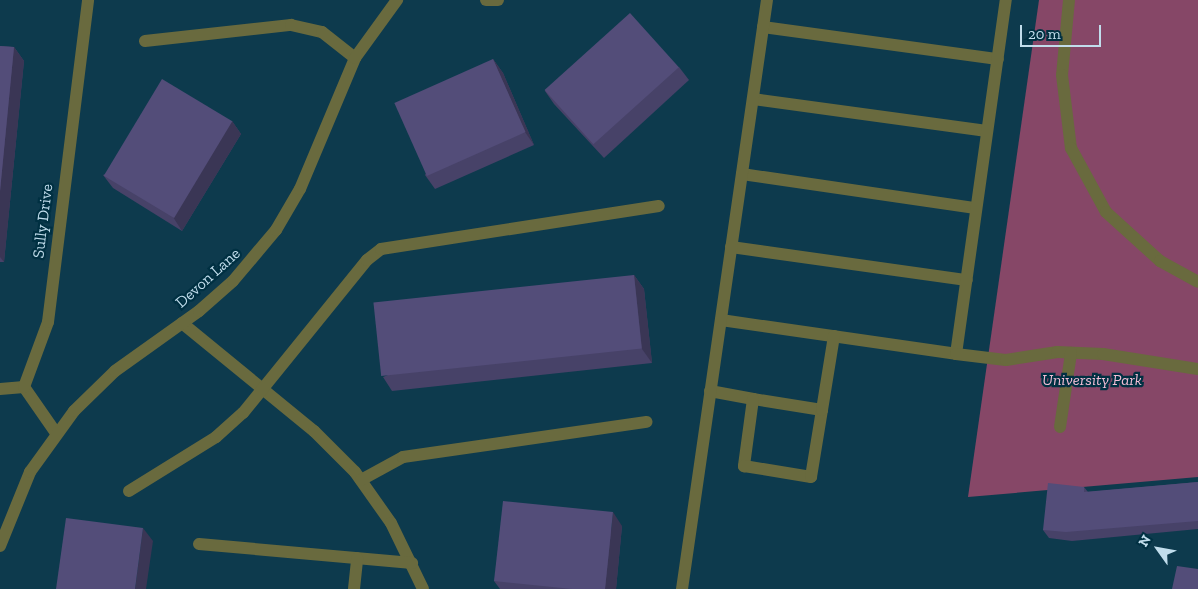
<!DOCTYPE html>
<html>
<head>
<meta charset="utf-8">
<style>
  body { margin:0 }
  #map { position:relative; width:1198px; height:589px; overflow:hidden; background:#0d3a4d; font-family:"Zilla Slab",serif }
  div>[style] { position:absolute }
  .green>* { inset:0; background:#864767 }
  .lane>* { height:12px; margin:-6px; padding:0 6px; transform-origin:6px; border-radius:6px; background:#696a3e }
  .street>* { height:12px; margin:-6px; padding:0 6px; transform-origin:6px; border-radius:6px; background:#696a3e }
  .wall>* { inset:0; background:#474268 }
  .shaded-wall>* { inset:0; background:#3a3655 }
  .building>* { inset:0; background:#534d79; transform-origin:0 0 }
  span { translate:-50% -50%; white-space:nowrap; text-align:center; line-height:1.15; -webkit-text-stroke:4.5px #003042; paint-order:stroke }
  .street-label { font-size:16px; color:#c1ddec }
  .park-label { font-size:16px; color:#f3bed6; font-style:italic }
  .north { position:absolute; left:1133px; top:524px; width:50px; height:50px; -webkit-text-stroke:4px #003042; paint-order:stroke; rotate:302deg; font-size:14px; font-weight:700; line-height:20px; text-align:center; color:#c1ddec }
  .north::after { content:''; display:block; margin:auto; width:18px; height:22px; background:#c1ddec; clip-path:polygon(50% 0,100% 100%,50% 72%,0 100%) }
  .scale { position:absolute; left:1020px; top:25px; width:81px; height:22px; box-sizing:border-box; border:2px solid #c1ddec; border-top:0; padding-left:6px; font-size:15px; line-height:18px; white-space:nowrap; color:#c1ddec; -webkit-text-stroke:4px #003042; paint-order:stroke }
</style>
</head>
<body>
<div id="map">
  <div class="green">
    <div style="clip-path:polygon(1039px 0,1198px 0,1198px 477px,968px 497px)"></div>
  </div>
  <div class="lane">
    <div style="left:486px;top:0;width:12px"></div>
    <div style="left:1069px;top:0;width:75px;rotate:95.3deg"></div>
    <div style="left:1062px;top:75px;width:74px;rotate:83deg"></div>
    <div style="left:1071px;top:148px;width:73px;rotate:61.3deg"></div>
    <div style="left:1106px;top:212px;width:73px;rotate:42.2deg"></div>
    <div style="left:1160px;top:261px;width:43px;rotate:28.9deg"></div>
    <div style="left:763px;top:27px;width:237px;rotate:7.8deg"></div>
    <div style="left:145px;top:41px;width:147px;rotate:-6.3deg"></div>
    <div style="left:291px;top:25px;width:32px;rotate:13deg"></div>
    <div style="left:322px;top:32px;width:42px;rotate:38.2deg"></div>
    <div style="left:753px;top:99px;width:236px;rotate:7.8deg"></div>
    <div style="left:742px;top:174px;width:236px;rotate:8.3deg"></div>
    <div style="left:731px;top:247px;width:238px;rotate:8deg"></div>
    <div style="left:721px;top:320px;width:237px;rotate:8.2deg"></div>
    <div style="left:956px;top:354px;width:358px;rotate:-82deg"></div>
    <div style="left:182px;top:323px;width:171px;rotate:39.3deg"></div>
    <div style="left:314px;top:431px;width:58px;rotate:45deg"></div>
    <div style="left:355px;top:472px;width:62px;rotate:54.8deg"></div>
    <div style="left:391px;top:523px;width:73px;rotate:64.1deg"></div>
    <div style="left:956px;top:354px;width:50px;rotate:6.8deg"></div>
    <div style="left:1006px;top:360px;width:52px;rotate:-8.9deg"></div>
    <div style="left:1057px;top:352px;width:46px;rotate:2.5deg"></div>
    <div style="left:1103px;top:354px;width:96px;rotate:9deg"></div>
    <div style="left:0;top:389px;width:24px;rotate:-5deg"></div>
    <div style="left:710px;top:391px;width:44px;rotate:10.5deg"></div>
    <div style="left:822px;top:410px;width:70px;rotate:-170.9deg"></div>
    <div style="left:753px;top:399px;width:68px;rotate:97.7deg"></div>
    <div style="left:744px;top:466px;width:68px;rotate:9.3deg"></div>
    <div style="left:811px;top:477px;width:68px;rotate:-80.7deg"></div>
    <div style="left:822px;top:410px;width:75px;rotate:-80.8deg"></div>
    <div style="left:1060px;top:427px;width:75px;rotate:-81.5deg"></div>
    <div style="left:361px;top:480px;width:48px;rotate:-28.7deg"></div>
    <div style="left:403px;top:457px;width:246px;rotate:-8.2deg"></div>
    <div style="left:129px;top:491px;width:102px;rotate:-31.8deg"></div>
    <div style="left:216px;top:437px;width:36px;rotate:-42deg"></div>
    <div style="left:243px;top:413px;width:197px;rotate:-51deg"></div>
    <div style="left:367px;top:260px;width:18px;rotate:-38deg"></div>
    <div style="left:381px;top:249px;width:281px;rotate:-8.8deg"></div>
    <div style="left:199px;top:544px;width:214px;rotate:5.1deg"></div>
    <div style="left:354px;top:589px;width:31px;rotate:-84deg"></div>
    <div style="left:682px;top:589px;width:595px;rotate:-81.79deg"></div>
  </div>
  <div class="street">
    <div style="left:56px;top:433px;width:56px;rotate:-124.8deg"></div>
    <div style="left:24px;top:387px;width:69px;rotate:-69.7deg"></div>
    <div style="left:48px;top:322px;width:324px;rotate:-82.9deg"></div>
    <div style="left:0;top:546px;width:80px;rotate:-67.9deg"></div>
    <div style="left:30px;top:472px;width:75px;rotate:-54.2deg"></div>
    <div style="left:74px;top:411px;width:57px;rotate:-44.3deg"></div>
    <div style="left:115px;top:371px;width:103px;rotate:-35.5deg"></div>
    <div style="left:199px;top:311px;width:45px;rotate:-41.4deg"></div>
    <div style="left:233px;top:281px;width:67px;rotate:-49.9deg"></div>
    <div style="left:276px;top:230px;width:48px;rotate:-59.7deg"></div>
    <div style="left:300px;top:189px;width:142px;rotate:-67.2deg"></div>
    <div style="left:355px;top:58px;width:72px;rotate:-54.1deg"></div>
  </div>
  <div class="wall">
    <div style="clip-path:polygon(0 46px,14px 47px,24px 61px,4px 262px,0 262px)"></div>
    <div style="clip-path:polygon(493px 59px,503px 73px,534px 145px,435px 189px,425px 175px)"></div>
    <div style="clip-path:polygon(679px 67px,689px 80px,604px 158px,554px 104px,545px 91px)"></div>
    <div style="clip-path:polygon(232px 121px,241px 134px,182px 231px,113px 188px,103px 175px)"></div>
    <div style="clip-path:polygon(634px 275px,644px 289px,652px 363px,392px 391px,383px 377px)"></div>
    <div style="clip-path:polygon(1198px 482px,1198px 529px,1072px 541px,1049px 538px,1043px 530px,1084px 487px,1088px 492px)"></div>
    <div style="clip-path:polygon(622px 526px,616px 589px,500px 589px,494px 581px)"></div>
  </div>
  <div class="shaded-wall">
    <div style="clip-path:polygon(14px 47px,24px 61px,4px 262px,0 257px,0 191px)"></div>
    <div style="clip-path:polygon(493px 59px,503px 73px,534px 145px,525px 132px)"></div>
    <div style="clip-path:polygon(232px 121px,241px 134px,182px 231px,173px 217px)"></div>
    <div style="clip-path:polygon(634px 275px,644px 289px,652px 363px,642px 349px)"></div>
    <div style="clip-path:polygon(613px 512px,622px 526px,616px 589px,605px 589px)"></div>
    <div style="clip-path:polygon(143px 528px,153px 541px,146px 589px,135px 589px)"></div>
  </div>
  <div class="building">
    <div style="left:630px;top:13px;width:73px;height:115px;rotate:48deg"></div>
    <div style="clip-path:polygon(0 46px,14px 47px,0 191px)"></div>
    <div style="left:493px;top:59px;width:80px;height:108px;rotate:66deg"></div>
    <div style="left:162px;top:79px;width:82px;height:113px;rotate:31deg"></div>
    <div style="left:634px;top:275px;width:74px;height:262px;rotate:84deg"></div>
    <div style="clip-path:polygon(1198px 482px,1198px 521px,1066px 532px,1043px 530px,1048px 483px,1084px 487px,1084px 492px)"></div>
    <div style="clip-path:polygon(503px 501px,613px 512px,605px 589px,572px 589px,494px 581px)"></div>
    <div style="clip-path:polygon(66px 518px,143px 528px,135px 589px,56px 589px)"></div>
    <div style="clip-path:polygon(1177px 566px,1198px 569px,1198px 589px,1172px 589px)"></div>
  </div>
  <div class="street-label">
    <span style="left:43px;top:221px;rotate:-83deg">Sully Drive</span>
    <span style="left:208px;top:278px;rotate:-42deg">Devon Lane</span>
  </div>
  <div class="park-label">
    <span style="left:1092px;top:380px">University Park</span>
  </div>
  <div class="north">N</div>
  <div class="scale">20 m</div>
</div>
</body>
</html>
